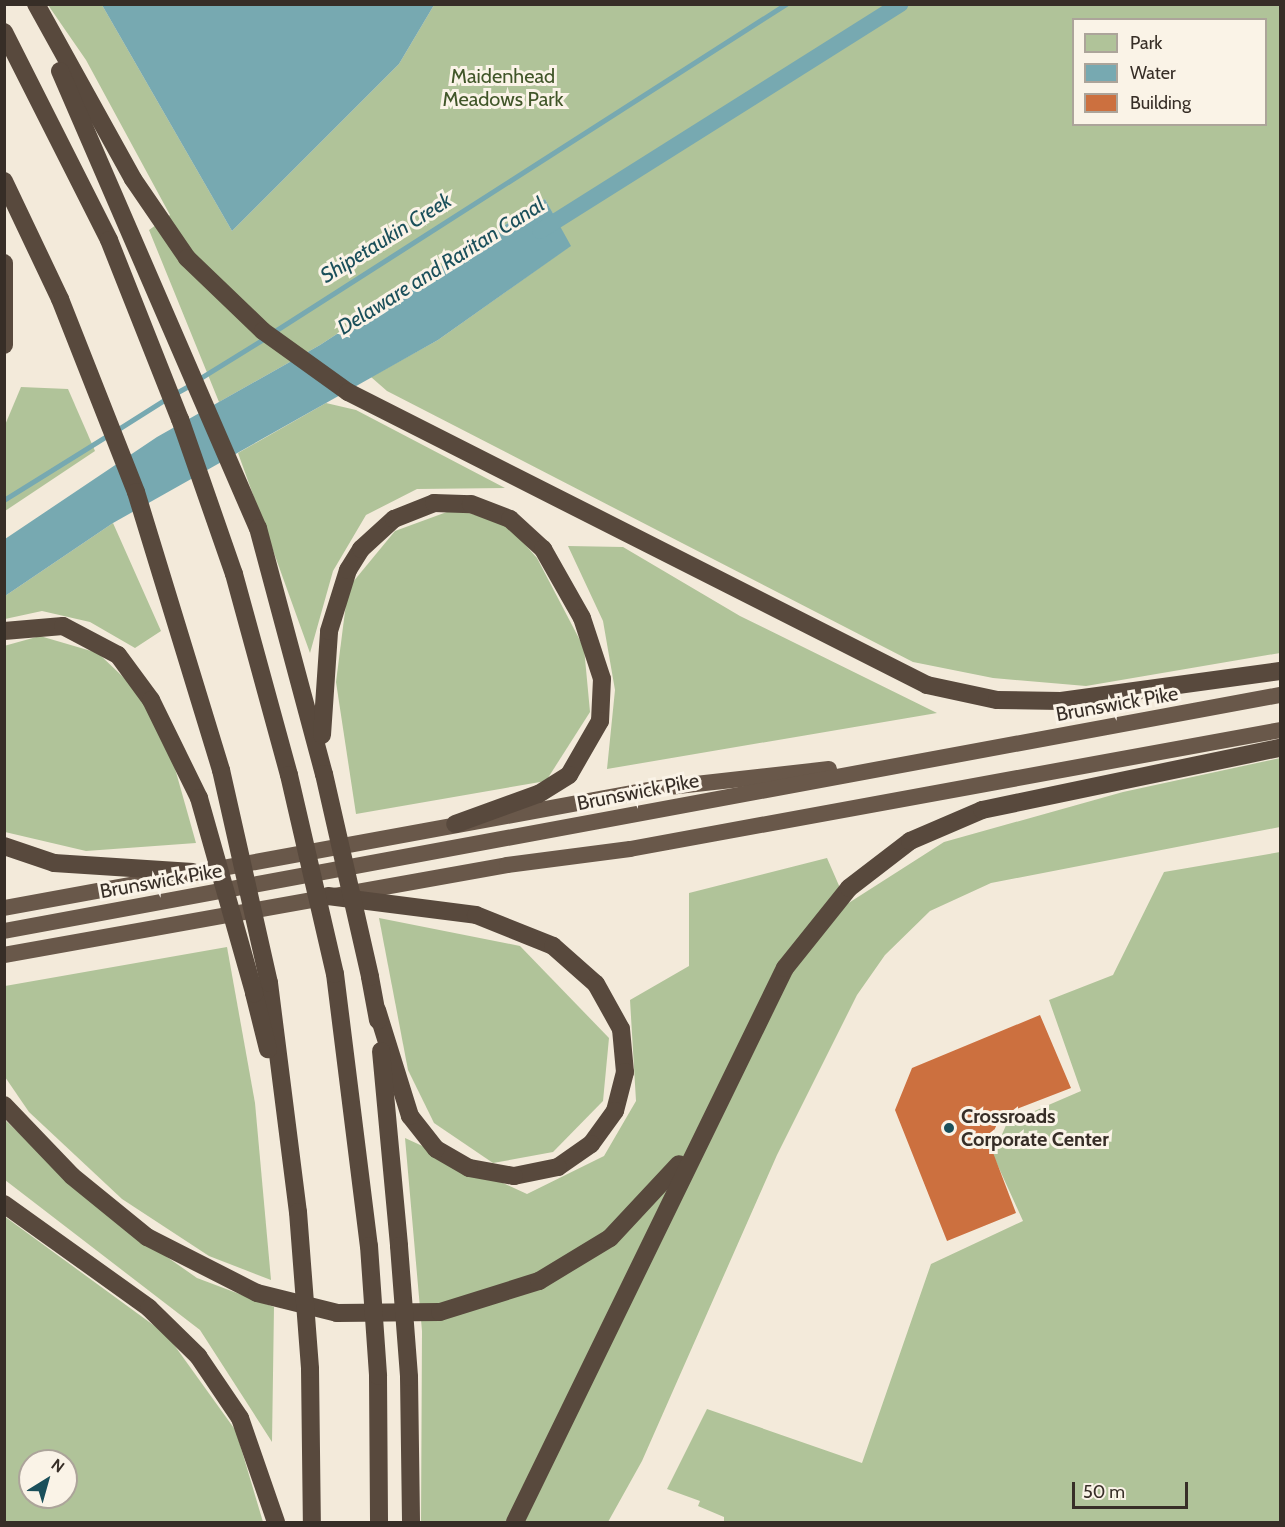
<!DOCTYPE html>
<html>
<head>
<meta charset="utf-8">
<style>
  body { margin:0 }
  #map { position:relative; width:1285px; height:1527px; overflow:hidden; background:#f3eada; font-family:Cabin,sans-serif }
  div>[style] { position:absolute }
  .green>* { inset:0; background:#b0c399 }
  .water>* { inset:0; background:#77a9b1 }
  .stream>* { height:4.5px; margin:-2.25px; padding:0 2.25px; transform-origin:2.25px; border-radius:2.25px; background:#77a9b1 }
  .canal>* { height:16px; margin:-8px; padding:0 8px; transform-origin:8px; border-radius:8px; background:#77a9b1 }
  .building>* { inset:0; background:#cc703f }
  .trunk>* { height:16px; margin:-8px; padding:0 8px; transform-origin:8px; border-radius:8px; background:#69584a }
  .motorway>* { height:18px; margin:-9px; padding:0 9px; transform-origin:9px; border-radius:9px; background:#58493d }
  .motorway-bridge>* { height:18px; margin:-9px; padding:0 9px; transform-origin:9px; border-radius:9px; background:#58493d }
  .dots>* { width:16px; height:16px; translate:-50% -50%; box-sizing:border-box; border:3px solid #faf3e7; border-radius:50% }
  span { translate:-50% -50%; white-space:nowrap; text-align:center; line-height:1.15; -webkit-text-stroke:6px #faf3e7; paint-order:stroke }
  .park-label { font-size:20px; color:#415629 }
  .street-label { font-size:20px; color:#372e27 }
  .poi-label { font-size:20px; color:#372e27; font-weight:700 }
  .left { translate:0 -50%; text-align:left }
  .water-label { font-size:21px; color:#1a4f5a; font-style:italic }
  .frame { position:absolute; inset:0; border:6px solid #372e27; pointer-events:none }
  .legend { position:absolute; left:1072px; top:18px; width:195px; height:108px; box-sizing:border-box; background:#faf3e7; border:2px solid #aca49a; margin:0; padding:8px 10px; list-style:none; font-size:18px; color:#372e27 }
  .legend li { display:flex; align-items:center; gap:12px; height:30px }
  .legend b { width:30px; border:2px solid #aca49a }
  .north { position:absolute; left:18px; top:1449px; width:60px; height:60px; box-sizing:border-box; background:#faf3e7; border:2px solid #aca49a; border-radius:50%; rotate:37deg; font-size:16px; font-weight:700; line-height:24px; text-align:center; color:#372e27 }
  .north::after { content:''; display:block; margin:auto; width:21px; height:27px; background:#1a4f5a; clip-path:polygon(50% 0,100% 100%,50% 72%,0 100%) }
  .scale { position:absolute; left:1072px; top:1482px; width:116px; height:27px; box-sizing:border-box; border:3px solid #372e27; border-top:0; padding-left:8px; font-size:18px; line-height:21px; white-space:nowrap; color:#372e27; -webkit-text-stroke:4px #faf3e7; paint-order:stroke }
</style>
</head>
<body>
<div id="map">
  <div class="green">
    <div style="clip-path:polygon(evenodd,48px 5px,102px 5px,232px 231px,399px 64px,434px 5px,1280px 5px,1280px 653px,1086px 686px,993px 678px,913px 662px,387px 391px,371px 377px,438px 340px,570px 246px,545px 199px,320px 345px,219px 402px,149px 230px,170px 215px,86px 60px,48px 5px,1074px 20px,1266px 20px,1266px 124px,1074px 124px,1074px 20px)"></div>
    <div style="clip-path:polygon(21px 387px,68px 389px,95px 451px,5px 511px,5px 425px)"></div>
    <div style="clip-path:polygon(326px 403px,356px 410px,505px 488px,417px 489px,366px 515px,333px 571px,310px 653px,238px 453px)"></div>
    <div style="clip-path:polygon(455px 509px,507px 524px,537px 558px,584px 648px,590px 712px,546px 781px,356px 814px,336px 682px,348px 588px,395px 531px)"></div>
    <div style="clip-path:polygon(113px 523px,161px 631px,135px 648px,90px 622px,42px 611px,5px 619px,5px 596px)"></div>
    <div style="clip-path:polygon(568px 546px,623px 547px,740px 616px,937px 713px,607px 769px,615px 690px,603px 621px)"></div>
    <div style="clip-path:polygon(40px 636px,98px 653px,144px 697px,174px 765px,196px 843px,86px 851px,5px 832px,4px 646px)"></div>
    <div style="clip-path:polygon(1280px 758px,1280px 827px,991px 883px,930px 911px,885px 955px,857px 995px,777px 1155px,642px 1461px,608px 1522px,421px 1522px,422px 1331px,405px 1138px,527px 1194px,604px 1156px,636px 1101px,630px 1000px,689px 966px,689px 893px,827px 858px,847px 904px,944px 842px,1123px 792px)"></div>
    <div style="clip-path:polygon(1280px 852px,1280px 1522px,724px 1522px,724px 1517px,698px 1506px,700px 1501px,667px 1489px,707px 1409px,862px 1463px,931px 1264px,1023px 1221px,993px 1155px,1007px 1123px,1081px 1091px,1049px 1000px,1113px 975px,1164px 872px)"></div>
    <div style="clip-path:polygon(379px 918px,520px 946px,609px 1038px,603px 1101px,553px 1152px,493px 1163px,434px 1123px,408px 1070px)"></div>
    <div style="clip-path:polygon(227px 947px,255px 1103px,271px 1280px,209px 1256px,122px 1199px,29px 1112px,5px 1077px,5px 986px)"></div>
    <div style="clip-path:polygon(4px 1119px,104px 1213px,197px 1278px,274px 1307px,272px 1442px,200px 1330px,5px 1180px)"></div>
    <div style="clip-path:polygon(evenodd,4px 1216px,167px 1335px,236px 1431px,263px 1522px,5px 1522px,4px 1216px,30px 1461px,66px 1461px,66px 1497px,30px 1497px,30px 1461px)"></div>
  </div>
  <div class="water">
    <div style="clip-path:polygon(102px 5px,434px 5px,399px 64px,232px 231px)"></div>
    <div style="clip-path:polygon(545px 199px,571px 246px,438px 340px,113px 523px,5px 596px,5px 539px,157px 437px,320px 345px)"></div>
  </div>
  <div class="stream">
    <div style="left:272px;top:333px;width:610px;rotate:-32.62deg"></div>
    <div style="left:199px;top:379px;width:78px;rotate:-31.8deg"></div>
    <div style="left:176px;top:393px;width:18px;rotate:-29deg"></div>
    <div style="left:117px;top:430px;width:58px;rotate:-32.3deg"></div>
    <div style="left:4px;top:500px;width:125px;rotate:-31.9deg"></div>
  </div>
  <div class="canal">
    <div style="left:540px;top:231px;width:426px;rotate:-32.2deg"></div>
  </div>
  <div class="building">
    <div style="clip-path:polygon(1040px 1015px,1071px 1088px,1001px 1115px,989px 1142px,1016px 1213px,947px 1241px,895px 1110px,912px 1068px)"></div>
  </div>
  <div class="trunk">
    <div style="left:4px;top:908px;width:667px;rotate:-10.37deg"></div>
    <div style="left:660px;top:788px;width:170px;rotate:-6.4deg"></div>
    <div style="left:4px;top:931px;width:1298px;rotate:-10.48deg"></div>
    <div style="left:4px;top:955px;width:511px;rotate:-10.14deg"></div>
    <div style="left:507px;top:865px;width:124px;rotate:-7.4deg"></div>
    <div style="left:630px;top:849px;width:661px;rotate:-10.37deg"></div>
  </div>
  <div class="motorway">
    <div style="left:36px;top:4px;width:200px;rotate:61deg"></div>
    <div style="left:133px;top:179px;width:96px;rotate:55.6deg"></div>
    <div style="left:187px;top:258px;width:105px;rotate:43.8deg"></div>
    <div style="left:263px;top:331px;width:105px;rotate:35.7deg"></div>
    <div style="left:348px;top:392px;width:649px;rotate:26.84deg"></div>
    <div style="left:927px;top:685px;width:72px;rotate:12.1deg"></div>
    <div style="left:997px;top:700px;width:64px;rotate:0.9deg"></div>
    <div style="left:1061px;top:701px;width:221px;rotate:-7.8deg"></div>
    <div style="left:4px;top:32px;width:233px;rotate:63.2deg"></div>
    <div style="left:109px;top:240px;width:193px;rotate:68.4deg"></div>
    <div style="left:180px;top:419px;width:164px;rotate:70.8deg"></div>
    <div style="left:234px;top:574px;width:208px;rotate:74.7deg"></div>
    <div style="left:60px;top:71px;width:498px;rotate:66.6deg"></div>
    <div style="left:258px;top:528px;width:255px;rotate:75deg"></div>
    <div style="left:4px;top:181px;width:131px;rotate:64.6deg"></div>
    <div style="left:60px;top:299px;width:207px;rotate:68.5deg"></div>
    <div style="left:136px;top:492px;width:291px;rotate:73deg"></div>
    <div style="left:4px;top:263px;width:82px;rotate:90deg"></div>
    <div style="left:4px;top:631px;width:59px;rotate:-4.8deg"></div>
    <div style="left:63px;top:626px;width:62px;rotate:27.8deg"></div>
    <div style="left:118px;top:655px;width:56px;rotate:53.7deg"></div>
    <div style="left:151px;top:700px;width:109px;rotate:63.9deg"></div>
    <div style="left:322px;top:735px;width:104px;rotate:-86.1deg"></div>
    <div style="left:329px;top:631px;width:64px;rotate:-72.7deg"></div>
    <div style="left:348px;top:570px;width:25px;rotate:-58deg"></div>
    <div style="left:361px;top:549px;width:45px;rotate:-42.3deg"></div>
    <div style="left:394px;top:519px;width:43px;rotate:-21.8deg"></div>
    <div style="left:434px;top:503px;width:37px;rotate:2deg"></div>
    <div style="left:471px;top:504px;width:42px;rotate:21deg"></div>
    <div style="left:510px;top:519px;width:45px;rotate:42.3deg"></div>
    <div style="left:543px;top:549px;width:79px;rotate:60.5deg"></div>
    <div style="left:582px;top:618px;width:64px;rotate:71.8deg"></div>
    <div style="left:602px;top:679px;width:42px;rotate:92.7deg"></div>
    <div style="left:600px;top:721px;width:62px;rotate:119.9deg"></div>
    <div style="left:569px;top:775px;width:36px;rotate:148deg"></div>
    <div style="left:538px;top:794px;width:88px;rotate:160.1deg"></div>
    <div style="left:4px;top:846px;width:53px;rotate:18.8deg"></div>
    <div style="left:54px;top:863px;width:139px;rotate:3.7deg"></div>
    <div style="left:328px;top:896px;width:149px;rotate:7.3deg"></div>
    <div style="left:476px;top:915px;width:83px;rotate:21.9deg"></div>
    <div style="left:553px;top:946px;width:57px;rotate:41.5deg"></div>
    <div style="left:596px;top:984px;width:51px;rotate:60.9deg"></div>
    <div style="left:621px;top:1029px;width:43px;rotate:84.7deg"></div>
    <div style="left:625px;top:1072px;width:40px;rotate:104.4deg"></div>
    <div style="left:615px;top:1111px;width:41px;rotate:126deg"></div>
    <div style="left:591px;top:1144px;width:40px;rotate:145.1deg"></div>
    <div style="left:558px;top:1167px;width:45px;rotate:168.4deg"></div>
    <div style="left:514px;top:1176px;width:46px;rotate:-169.9deg"></div>
    <div style="left:469px;top:1168px;width:38px;rotate:-150deg"></div>
    <div style="left:436px;top:1149px;width:42px;rotate:-128.2deg"></div>
    <div style="left:410px;top:1116px;width:111px;rotate:-107.3deg"></div>
    <div style="left:335px;top:974px;width:274px;rotate:82.9deg"></div>
    <div style="left:370px;top:977px;width:44px;rotate:79.5deg"></div>
    <div style="left:269px;top:983px;width:231px;rotate:82.8deg"></div>
    <div style="left:254px;top:993px;width:58px;rotate:76deg"></div>
    <div style="left:381px;top:1051px;width:196px;rotate:84.7deg"></div>
    <div style="left:4px;top:1105px;width:98px;rotate:46.2deg"></div>
    <div style="left:72px;top:1176px;width:97px;rotate:39.1deg"></div>
    <div style="left:147px;top:1237px;width:123px;rotate:27deg"></div>
    <div style="left:257px;top:1293px;width:82px;rotate:14deg"></div>
    <div style="left:337px;top:1313px;width:103px;rotate:-0.6deg"></div>
    <div style="left:440px;top:1312px;width:104px;rotate:-17.4deg"></div>
    <div style="left:539px;top:1281px;width:83px;rotate:-31.2deg"></div>
    <div style="left:610px;top:1238px;width:101px;rotate:-47deg"></div>
    <div style="left:4px;top:1204px;width:178px;rotate:35.6deg"></div>
    <div style="left:149px;top:1308px;width:69px;rotate:44.4deg"></div>
    <div style="left:198px;top:1356px;width:75px;rotate:55.9deg"></div>
    <div style="left:240px;top:1418px;width:110px;rotate:70.9deg"></div>
    <div style="left:310px;top:1369px;width:153px;rotate:89.3deg"></div>
    <div style="left:378px;top:1376px;width:146px;rotate:89.6deg"></div>
    <div style="left:409px;top:1377px;width:145px;rotate:89.2deg"></div>
    <div style="left:515px;top:1522px;width:616px;rotate:-64.02deg"></div>
    <div style="left:785px;top:968px;width:102px;rotate:-51.3deg"></div>
    <div style="left:849px;top:888px;width:77px;rotate:-37.6deg"></div>
    <div style="left:910px;top:841px;width:78px;rotate:-23.3deg"></div>
    <div style="left:982px;top:810px;width:304px;rotate:-11.8deg"></div>
  </div>
  <div class="motorway-bridge">
    <div style="left:221px;top:770px;width:218px;rotate:77.3deg"></div>
    <div style="left:324px;top:774px;width:208px;rotate:77.2deg"></div>
    <div style="left:289px;top:775px;width:204px;rotate:77deg"></div>
    <div style="left:199px;top:798px;width:203px;rotate:74.2deg"></div>
    <div style="left:298px;top:1212px;width:157px;rotate:85.6deg"></div>
    <div style="left:369px;top:1246px;width:130px;rotate:86deg"></div>
    <div style="left:399px;top:1246px;width:131px;rotate:85.6deg"></div>
  </div>
  <div class="dots">
    <div style="left:949px;top:1128px;background:#1a4f5a"></div>
  </div>
  <div class="park-label">
    <span style="left:503px;top:88px">Maidenhead<br>Meadows Park</span>
  </div>
  <div class="street-label">
    <span style="left:1117px;top:704px;rotate:-10deg">Brunswick Pike</span>
    <span style="left:638px;top:792px;rotate:-11deg">Brunswick Pike</span>
    <span style="left:161px;top:881px;rotate:-10deg">Brunswick Pike</span>
  </div>
  <div class="poi-label">
    <span class="left" style="left:961px;top:1128px">Crossroads<br>Corporate Center</span>
  </div>
  <div class="water-label">
    <span style="left:386px;top:238px;rotate:-32deg">Shipetaukin Creek</span>
    <span style="left:441px;top:266px;rotate:-32deg">Delaware and Raritan Canal</span>
  </div>
  <div class="frame"></div>
  <ul class="legend">
  <li><b style="height:16px;background:#b0c399"></b>Park</li>
  <li><b style="height:16px;background:#77a9b1"></b>Water</li>
  <li><b style="height:16px;background:#cc703f"></b>Building</li>
  </ul>
  <div class="north">N</div>
  <div class="scale">50 m</div>
</div>
</body>
</html>
